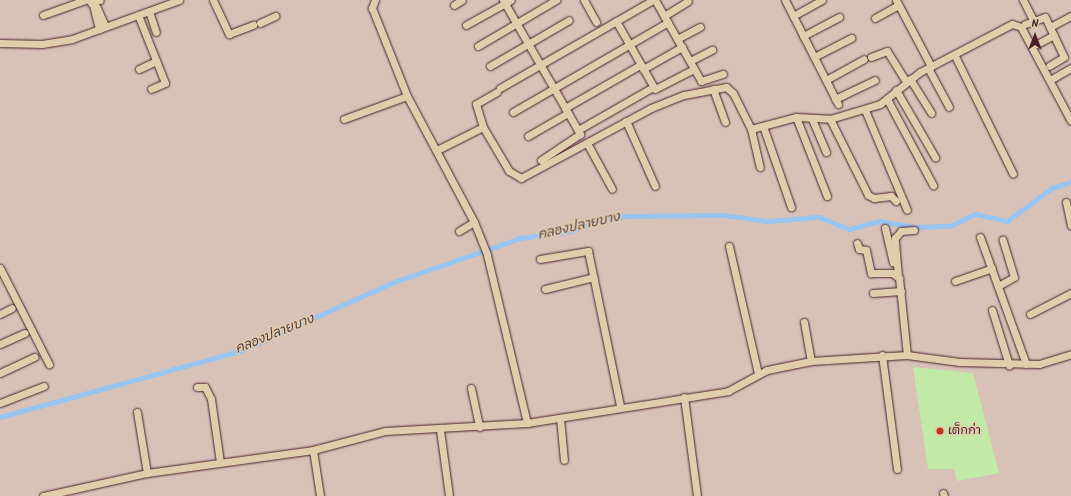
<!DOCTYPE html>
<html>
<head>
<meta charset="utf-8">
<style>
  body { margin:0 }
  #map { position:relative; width:1071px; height:496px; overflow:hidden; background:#d8c2b7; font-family:Kalam,"Playpen Sans Thai",sans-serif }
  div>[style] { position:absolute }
  .green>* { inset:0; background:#c1eaa6 }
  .canal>* { height:5px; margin:-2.5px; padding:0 2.5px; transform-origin:2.5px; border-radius:2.5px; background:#97c4f1 }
  .roads { filter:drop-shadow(0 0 1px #4a1f2b) drop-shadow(0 0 1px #4a1f2b) }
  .minor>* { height:7px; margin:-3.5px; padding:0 3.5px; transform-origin:3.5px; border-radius:3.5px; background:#dfcdab }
  .dots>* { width:11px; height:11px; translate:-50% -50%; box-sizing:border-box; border:2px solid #dfcdab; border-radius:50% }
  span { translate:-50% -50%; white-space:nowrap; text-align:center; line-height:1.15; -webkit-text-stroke:3px #dfcdab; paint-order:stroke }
  .poi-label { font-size:12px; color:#4a1f2b }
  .left { translate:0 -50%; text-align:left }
  .water-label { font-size:13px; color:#563849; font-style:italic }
  .north { position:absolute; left:1015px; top:16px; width:40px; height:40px; -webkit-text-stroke:3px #dfcdab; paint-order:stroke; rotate:0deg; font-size:11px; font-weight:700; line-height:16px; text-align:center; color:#4a1f2b }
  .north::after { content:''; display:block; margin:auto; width:14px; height:18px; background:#4a1f2b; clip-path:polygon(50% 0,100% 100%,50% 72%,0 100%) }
</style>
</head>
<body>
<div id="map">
  <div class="green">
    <div style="clip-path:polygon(913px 367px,973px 373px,999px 473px,957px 481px,954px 469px,928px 469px)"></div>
  </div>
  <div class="canal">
    <div style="left:0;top:417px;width:249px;rotate:-15.4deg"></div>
    <div style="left:240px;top:351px;width:166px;rotate:-24.2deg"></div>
    <div style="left:391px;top:283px;width:137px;rotate:-19.2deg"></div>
    <div style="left:520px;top:238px;width:52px;rotate:-7.7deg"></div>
    <div style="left:572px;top:231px;width:29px;rotate:-22deg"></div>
    <div style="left:599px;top:220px;width:27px;rotate:-8deg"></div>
    <div style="left:626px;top:216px;width:97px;rotate:-0.6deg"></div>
    <div style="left:723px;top:215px;width:44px;rotate:7.8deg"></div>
    <div style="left:767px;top:221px;width:52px;rotate:-4.4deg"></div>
    <div style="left:819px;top:217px;width:32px;rotate:22deg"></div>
    <div style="left:849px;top:229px;width:31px;rotate:-15deg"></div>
    <div style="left:879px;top:221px;width:35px;rotate:10deg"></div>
    <div style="left:913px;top:227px;width:37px;rotate:-2deg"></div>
    <div style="left:950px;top:226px;width:28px;rotate:-26deg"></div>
    <div style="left:975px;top:214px;width:33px;rotate:12deg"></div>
    <div style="left:1007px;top:221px;width:56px;rotate:-36.3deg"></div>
    <div style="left:1052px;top:188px;width:20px;rotate:-18deg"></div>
  </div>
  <div class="roads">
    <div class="minor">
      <div style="left:89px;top:0;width:11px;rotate:45deg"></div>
      <div style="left:97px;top:8px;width:20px;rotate:66deg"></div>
      <div style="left:213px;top:0;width:38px;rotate:65deg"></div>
      <div style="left:229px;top:34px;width:26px;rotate:-21deg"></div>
      <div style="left:375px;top:0;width:9px;rotate:111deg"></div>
      <div style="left:372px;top:8px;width:95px;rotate:68.3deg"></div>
      <div style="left:407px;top:96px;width:143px;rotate:62deg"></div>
      <div style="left:474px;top:222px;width:35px;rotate:68deg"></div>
      <div style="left:487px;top:255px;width:173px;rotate:76.6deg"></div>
      <div style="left:503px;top:0;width:155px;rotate:60.1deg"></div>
      <div style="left:580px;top:134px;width:47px;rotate:146.3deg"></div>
      <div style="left:584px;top:0;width:25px;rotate:61deg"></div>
      <div style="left:655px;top:0;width:93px;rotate:60.4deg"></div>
      <div style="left:701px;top:81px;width:23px;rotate:-18deg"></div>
      <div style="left:785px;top:0;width:117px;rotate:63deg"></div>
      <div style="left:896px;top:0;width:75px;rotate:62.1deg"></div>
      <div style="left:1023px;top:0;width:22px;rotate:63deg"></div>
      <div style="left:91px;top:3px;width:9px;rotate:-18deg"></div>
      <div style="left:93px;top:5px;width:25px;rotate:76deg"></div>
      <div style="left:454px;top:5px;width:9px;rotate:-32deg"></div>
      <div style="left:149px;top:11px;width:22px;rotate:72deg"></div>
      <div style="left:43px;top:15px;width:45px;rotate:-19.7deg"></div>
      <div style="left:138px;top:15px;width:73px;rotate:68.3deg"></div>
      <div style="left:165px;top:83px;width:15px;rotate:157deg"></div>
      <div style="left:664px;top:16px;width:28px;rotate:-32deg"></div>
      <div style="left:793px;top:16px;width:33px;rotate:-29deg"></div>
      <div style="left:875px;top:18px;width:26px;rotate:-29deg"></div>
      <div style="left:616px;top:21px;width:78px;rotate:60.2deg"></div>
      <div style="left:655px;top:89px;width:44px;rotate:-27.1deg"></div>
      <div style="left:260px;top:23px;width:17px;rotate:-25deg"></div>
      <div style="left:1025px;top:24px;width:21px;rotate:-19deg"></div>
      <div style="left:1045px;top:17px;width:44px;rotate:64.6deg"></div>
      <div style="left:1064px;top:57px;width:17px;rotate:149deg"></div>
      <div style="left:466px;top:25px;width:51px;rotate:-29.1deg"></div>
      <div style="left:1050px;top:27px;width:24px;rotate:-28deg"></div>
      <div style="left:803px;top:36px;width:41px;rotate:-27.8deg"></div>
      <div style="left:677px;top:39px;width:26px;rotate:-28deg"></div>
      <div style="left:0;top:43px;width:42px;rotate:1.4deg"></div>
      <div style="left:42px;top:44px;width:30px;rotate:-9deg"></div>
      <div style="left:72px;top:39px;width:114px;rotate:-20deg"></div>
      <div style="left:1037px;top:44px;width:19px;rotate:-28deg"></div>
      <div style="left:478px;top:46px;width:91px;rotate:-30.5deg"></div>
      <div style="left:955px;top:56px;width:131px;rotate:63.8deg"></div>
      <div style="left:814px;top:57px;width:42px;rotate:-27.2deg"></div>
      <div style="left:871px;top:57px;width:17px;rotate:-21deg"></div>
      <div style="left:887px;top:51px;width:36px;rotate:58deg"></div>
      <div style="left:690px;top:61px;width:25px;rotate:-27deg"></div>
      <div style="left:490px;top:66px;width:91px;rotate:-30.2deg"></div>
      <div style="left:928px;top:68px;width:44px;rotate:61.7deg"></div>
      <div style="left:139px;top:69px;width:19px;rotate:-25deg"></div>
      <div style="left:643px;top:69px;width:45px;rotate:-29.4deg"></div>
      <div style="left:910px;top:79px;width:40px;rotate:58deg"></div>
      <div style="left:826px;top:80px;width:43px;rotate:-28.9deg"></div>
      <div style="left:1050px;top:80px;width:24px;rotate:-30deg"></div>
      <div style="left:500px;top:88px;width:177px;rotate:-29.9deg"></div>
      <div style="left:713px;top:89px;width:35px;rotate:70deg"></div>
      <div style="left:896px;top:90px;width:78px;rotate:59.8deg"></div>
      <div style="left:835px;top:99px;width:44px;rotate:-25.4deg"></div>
      <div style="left:887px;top:99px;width:98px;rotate:61.9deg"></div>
      <div style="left:565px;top:108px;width:86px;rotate:-29.8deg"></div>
      <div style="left:865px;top:110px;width:108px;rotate:67.2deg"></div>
      <div style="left:513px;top:112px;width:179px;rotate:-30.1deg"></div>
      <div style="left:796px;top:117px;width:85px;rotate:68.6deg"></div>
      <div style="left:344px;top:119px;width:67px;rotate:-20.1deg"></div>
      <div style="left:812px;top:119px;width:36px;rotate:67deg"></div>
      <div style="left:830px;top:119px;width:52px;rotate:-16.7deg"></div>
      <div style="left:880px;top:104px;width:51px;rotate:-38.7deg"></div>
      <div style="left:920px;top:72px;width:104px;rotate:-27.6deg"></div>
      <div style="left:1012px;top:24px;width:9px;rotate:18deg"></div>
      <div style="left:1021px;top:27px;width:106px;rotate:62deg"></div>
      <div style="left:626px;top:121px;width:71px;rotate:66deg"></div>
      <div style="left:763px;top:126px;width:86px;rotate:70.9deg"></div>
      <div style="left:483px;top:127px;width:24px;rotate:-107deg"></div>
      <div style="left:476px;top:104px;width:24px;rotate:-30deg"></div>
      <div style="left:751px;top:129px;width:39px;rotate:77deg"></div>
      <div style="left:578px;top:130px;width:86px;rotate:-29.8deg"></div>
      <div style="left:528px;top:136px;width:46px;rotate:-29.9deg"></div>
      <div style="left:587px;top:143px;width:52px;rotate:61.5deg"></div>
      <div style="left:437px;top:150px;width:51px;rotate:-26.6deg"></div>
      <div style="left:483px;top:127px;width:51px;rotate:59.4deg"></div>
      <div style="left:509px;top:171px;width:14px;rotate:30deg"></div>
      <div style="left:521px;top:178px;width:148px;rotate:-28.3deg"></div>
      <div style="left:651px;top:108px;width:35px;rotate:-22deg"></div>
      <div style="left:684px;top:95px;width:43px;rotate:-10.8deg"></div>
      <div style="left:726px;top:87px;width:9px;rotate:41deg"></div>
      <div style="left:733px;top:93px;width:40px;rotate:63.4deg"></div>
      <div style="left:751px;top:129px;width:47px;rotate:-14.9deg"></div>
      <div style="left:796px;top:117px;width:34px;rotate:3deg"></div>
      <div style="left:830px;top:119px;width:85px;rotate:63.4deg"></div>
      <div style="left:868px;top:195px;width:7px;rotate:27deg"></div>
      <div style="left:874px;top:198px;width:17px;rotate:-7deg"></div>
      <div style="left:891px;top:196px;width:7px;rotate:45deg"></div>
      <div style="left:1066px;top:202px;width:24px;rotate:78deg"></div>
      <div style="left:885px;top:228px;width:35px;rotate:77deg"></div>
      <div style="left:459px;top:231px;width:17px;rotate:-31deg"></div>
      <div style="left:980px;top:237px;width:135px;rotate:70.1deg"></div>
      <div style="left:857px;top:243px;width:6px;rotate:72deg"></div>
      <div style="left:859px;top:249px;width:7px;rotate:8deg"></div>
      <div style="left:866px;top:250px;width:24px;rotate:78deg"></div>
      <div style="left:871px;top:273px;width:21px"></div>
      <div style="left:892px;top:273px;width:9px;rotate:36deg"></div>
      <div style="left:899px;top:278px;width:77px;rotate:84.1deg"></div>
      <div style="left:729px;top:246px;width:131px;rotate:77.2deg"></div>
      <div style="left:540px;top:259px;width:49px;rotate:-9.5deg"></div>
      <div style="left:588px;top:251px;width:158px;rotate:78.3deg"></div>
      <div style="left:0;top:268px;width:108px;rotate:63deg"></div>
      <div style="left:898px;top:276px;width:38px;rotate:-95deg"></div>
      <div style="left:895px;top:238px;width:9px;rotate:-49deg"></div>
      <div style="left:901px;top:231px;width:13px;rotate:-4deg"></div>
      <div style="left:955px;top:281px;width:39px;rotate:-19deg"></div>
      <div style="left:998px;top:286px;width:18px;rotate:-29deg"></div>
      <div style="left:1014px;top:277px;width:39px;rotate:-107deg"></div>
      <div style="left:545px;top:289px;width:50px;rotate:-13.8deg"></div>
      <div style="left:873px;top:293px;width:28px;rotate:-4deg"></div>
      <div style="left:992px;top:310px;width:58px;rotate:72.8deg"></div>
      <div style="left:0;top:314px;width:13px;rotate:-27deg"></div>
      <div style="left:1030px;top:314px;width:46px;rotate:-27.1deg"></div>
      <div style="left:804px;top:322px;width:40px;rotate:80deg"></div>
      <div style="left:0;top:344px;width:27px;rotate:-24deg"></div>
      <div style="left:882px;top:355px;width:115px;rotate:82.5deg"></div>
      <div style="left:0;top:373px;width:38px;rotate:-25deg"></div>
      <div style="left:197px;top:387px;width:8px"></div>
      <div style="left:205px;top:387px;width:13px;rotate:63deg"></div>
      <div style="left:211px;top:399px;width:64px;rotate:81.9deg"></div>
      <div style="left:471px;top:388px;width:40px;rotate:78deg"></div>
      <div style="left:684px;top:397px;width:100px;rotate:82.5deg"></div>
      <div style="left:0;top:403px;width:47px;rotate:-21.1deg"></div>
      <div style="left:137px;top:412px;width:62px;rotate:80.7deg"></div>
      <div style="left:560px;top:418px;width:42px;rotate:84.6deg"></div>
      <div style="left:440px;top:430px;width:67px;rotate:82.2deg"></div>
      <div style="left:313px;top:450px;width:47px;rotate:81.3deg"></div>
      <div style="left:943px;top:493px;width:3px;rotate:72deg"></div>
      <div style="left:43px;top:496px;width:107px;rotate:-12.5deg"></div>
      <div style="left:147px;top:473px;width:168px;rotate:-7.9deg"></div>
      <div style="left:313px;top:450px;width:74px;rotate:-14.8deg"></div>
      <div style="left:385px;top:431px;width:142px;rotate:-3.2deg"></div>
      <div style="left:527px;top:423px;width:204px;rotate:-9deg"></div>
      <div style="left:728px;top:391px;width:44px;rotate:-28.3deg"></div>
      <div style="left:767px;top:370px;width:45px;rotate:-11.6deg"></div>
      <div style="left:811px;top:361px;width:96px;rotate:-3.6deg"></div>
      <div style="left:907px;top:355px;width:53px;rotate:7.5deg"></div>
      <div style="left:960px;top:362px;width:79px;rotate:1.5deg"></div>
      <div style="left:1039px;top:364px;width:34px;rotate:-17deg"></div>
    </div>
  </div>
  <div class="dots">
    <div style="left:940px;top:431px;background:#c8321e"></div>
  </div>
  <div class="poi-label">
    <span class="left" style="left:948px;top:431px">เต็กก่า</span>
  </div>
  <div class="water-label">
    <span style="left:579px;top:227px;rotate:-13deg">คลองปลายบาง</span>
    <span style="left:275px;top:335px;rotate:-22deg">คลองปลายบาง</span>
  </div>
  <div class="north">N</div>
</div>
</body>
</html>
